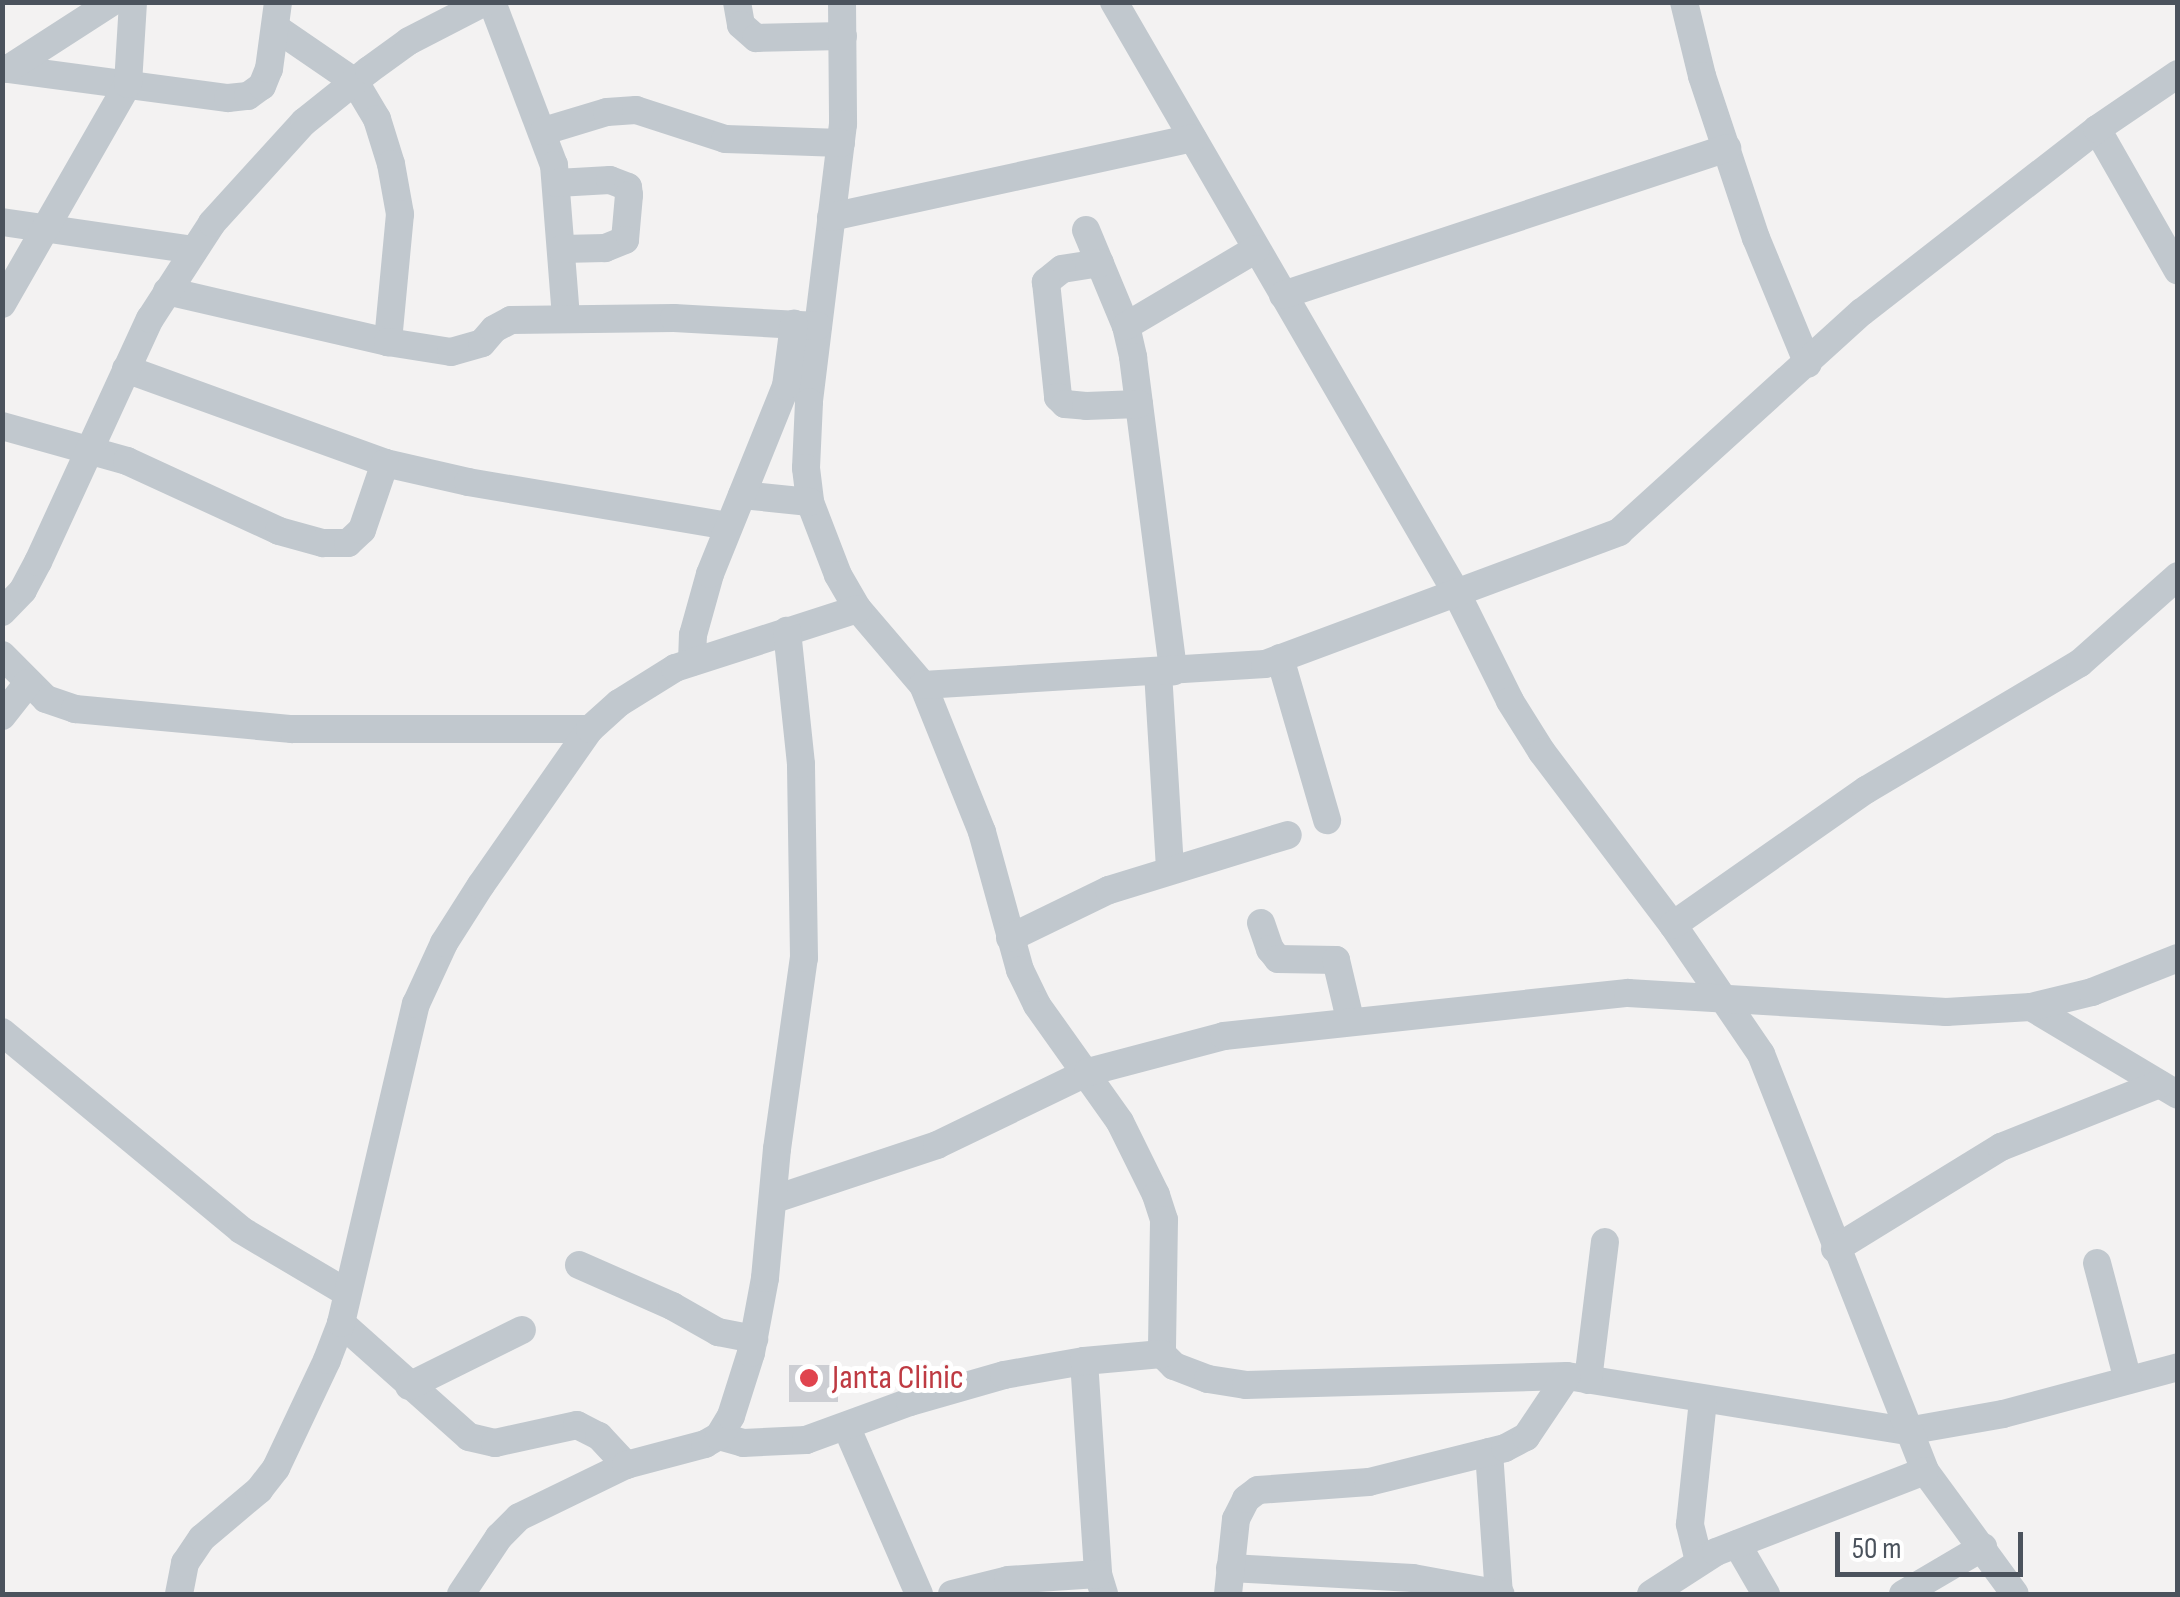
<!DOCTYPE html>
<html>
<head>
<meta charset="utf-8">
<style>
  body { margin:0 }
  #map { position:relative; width:2180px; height:1597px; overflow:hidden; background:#f3f2f2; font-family:"Sofia Sans Condensed",sans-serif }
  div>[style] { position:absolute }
  .building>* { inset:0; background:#ccced3; transform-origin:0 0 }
  .minor>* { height:28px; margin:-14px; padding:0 14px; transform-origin:14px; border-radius:14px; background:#c1c8ce }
  .dots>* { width:28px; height:28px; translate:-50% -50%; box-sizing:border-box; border:5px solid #fff; border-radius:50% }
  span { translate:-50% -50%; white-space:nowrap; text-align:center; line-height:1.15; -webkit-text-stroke:10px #fff; paint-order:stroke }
  .health-label { font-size:35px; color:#be3a42 }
  .left { translate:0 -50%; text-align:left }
  .frame { position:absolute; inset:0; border:5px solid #4b535d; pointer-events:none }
  .scale { position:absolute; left:1835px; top:1532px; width:188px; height:45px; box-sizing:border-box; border:5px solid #4b535d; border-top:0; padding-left:12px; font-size:30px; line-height:35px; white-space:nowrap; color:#4b535d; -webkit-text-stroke:8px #fff; paint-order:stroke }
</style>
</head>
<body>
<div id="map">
  <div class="building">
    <div style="left:789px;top:1365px;width:49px;height:37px"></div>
  </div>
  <div class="minor">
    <div style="left:492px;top:2px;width:174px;rotate:69.2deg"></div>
    <div style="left:554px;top:165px;width:152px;rotate:85.5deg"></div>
    <div style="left:737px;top:2px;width:23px;rotate:80deg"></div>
    <div style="left:741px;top:25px;width:20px;rotate:41deg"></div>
    <div style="left:756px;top:38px;width:87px;rotate:-1.3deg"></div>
    <div style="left:842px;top:2px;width:122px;rotate:89.5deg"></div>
    <div style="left:843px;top:124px;width:280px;rotate:97deg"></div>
    <div style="left:809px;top:402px;width:66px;rotate:92.6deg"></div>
    <div style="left:806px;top:468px;width:34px;rotate:83deg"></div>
    <div style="left:810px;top:502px;width:78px;rotate:69deg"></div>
    <div style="left:838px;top:575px;width:39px;rotate:60deg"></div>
    <div style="left:858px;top:609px;width:100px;rotate:49.5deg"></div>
    <div style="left:923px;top:685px;width:158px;rotate:68.1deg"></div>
    <div style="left:982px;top:832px;width:143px;rotate:74.6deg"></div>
    <div style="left:1020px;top:970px;width:39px;rotate:64deg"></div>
    <div style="left:1037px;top:1005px;width:143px;rotate:54.6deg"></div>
    <div style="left:1120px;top:1122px;width:81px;rotate:63.7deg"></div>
    <div style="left:1156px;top:1195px;width:26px;rotate:72deg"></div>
    <div style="left:1164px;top:1220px;width:134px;rotate:90.9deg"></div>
    <div style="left:1162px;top:1354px;width:17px;rotate:45deg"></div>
    <div style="left:1174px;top:1366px;width:36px;rotate:21deg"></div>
    <div style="left:1208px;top:1379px;width:38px;rotate:9deg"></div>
    <div style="left:1246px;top:1385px;width:321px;rotate:-1.6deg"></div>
    <div style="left:1567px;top:1376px;width:344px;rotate:9.2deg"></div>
    <div style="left:1907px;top:1431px;width:97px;rotate:-10deg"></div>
    <div style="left:2003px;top:1414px;width:181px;rotate:-15deg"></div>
    <div style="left:1114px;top:2px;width:684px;rotate:59.91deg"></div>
    <div style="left:1457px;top:594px;width:119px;rotate:63.6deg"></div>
    <div style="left:1510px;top:701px;width:60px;rotate:57.9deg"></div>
    <div style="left:1542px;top:752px;width:217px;rotate:52.9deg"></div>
    <div style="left:1673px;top:925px;width:156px;rotate:55.7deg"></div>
    <div style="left:1761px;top:1054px;width:448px;rotate:68.5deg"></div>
    <div style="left:1925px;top:1471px;width:152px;rotate:53.8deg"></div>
    <div style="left:1684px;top:2px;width:76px;rotate:76.3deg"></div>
    <div style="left:1702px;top:76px;width:171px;rotate:71.6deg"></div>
    <div style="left:1756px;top:238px;width:136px;rotate:67.6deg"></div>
    <div style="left:276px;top:28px;width:96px;rotate:34.4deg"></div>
    <div style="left:355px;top:82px;width:43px;rotate:59.3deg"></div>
    <div style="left:377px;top:119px;width:47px;rotate:72.7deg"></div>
    <div style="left:391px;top:164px;width:51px;rotate:79.8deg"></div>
    <div style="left:400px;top:214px;width:129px;rotate:95.4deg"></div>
    <div style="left:2px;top:68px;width:228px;rotate:7.6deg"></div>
    <div style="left:228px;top:98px;width:20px;rotate:-6deg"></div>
    <div style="left:248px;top:96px;width:17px;rotate:-36deg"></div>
    <div style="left:262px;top:86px;width:18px;rotate:-68deg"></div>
    <div style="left:269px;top:69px;width:68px;rotate:-82.3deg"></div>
    <div style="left:8px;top:69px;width:124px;rotate:-32.8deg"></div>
    <div style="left:2097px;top:129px;width:163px;rotate:60.3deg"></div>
    <div style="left:544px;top:131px;width:66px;rotate:-16.8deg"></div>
    <div style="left:607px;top:112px;width:29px;rotate:-4deg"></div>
    <div style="left:636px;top:110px;width:94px;rotate:18deg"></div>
    <div style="left:725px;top:139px;width:116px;rotate:2deg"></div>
    <div style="left:557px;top:183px;width:53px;rotate:-3.2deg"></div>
    <div style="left:610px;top:180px;width:19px;rotate:21deg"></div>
    <div style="left:628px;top:187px;width:8px;rotate:83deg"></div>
    <div style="left:629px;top:195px;width:45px;rotate:95.1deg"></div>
    <div style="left:625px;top:240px;width:22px;rotate:158deg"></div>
    <div style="left:605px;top:248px;width:43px;rotate:178.7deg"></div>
    <div style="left:831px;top:217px;width:370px;rotate:-12.3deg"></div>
    <div style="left:2px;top:222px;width:194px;rotate:8.3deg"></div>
    <div style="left:1086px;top:230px;width:104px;rotate:67.4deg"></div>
    <div style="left:1126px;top:326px;width:32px;rotate:77deg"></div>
    <div style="left:1133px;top:357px;width:317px;rotate:82.7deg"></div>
    <div style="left:1100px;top:263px;width:38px;rotate:171deg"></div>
    <div style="left:1062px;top:269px;width:21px;rotate:141deg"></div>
    <div style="left:1046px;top:282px;width:116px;rotate:84deg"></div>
    <div style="left:1058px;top:397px;width:10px;rotate:45deg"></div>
    <div style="left:1065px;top:404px;width:21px;rotate:5deg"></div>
    <div style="left:1086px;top:406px;width:53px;rotate:-2.2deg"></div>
    <div style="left:167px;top:291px;width:227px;rotate:13deg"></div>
    <div style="left:388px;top:342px;width:64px;rotate:9deg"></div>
    <div style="left:451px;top:352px;width:32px;rotate:-16deg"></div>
    <div style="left:482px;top:343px;width:18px;rotate:-49deg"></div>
    <div style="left:494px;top:329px;width:19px;rotate:-28deg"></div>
    <div style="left:511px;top:320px;width:163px;rotate:-0.7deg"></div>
    <div style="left:674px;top:318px;width:144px;rotate:3.2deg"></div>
    <div style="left:1283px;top:295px;width:468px;rotate:-18.3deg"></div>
    <div style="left:2px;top:304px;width:254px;rotate:-60.2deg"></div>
    <div style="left:128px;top:84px;width:82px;rotate:-86.5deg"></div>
    <div style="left:1126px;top:326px;width:151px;rotate:-30.6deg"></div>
    <div style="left:126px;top:369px;width:276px;rotate:19.9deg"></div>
    <div style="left:385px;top:463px;width:85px;rotate:12.9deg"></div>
    <div style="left:468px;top:482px;width:264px;rotate:9.6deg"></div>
    <div style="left:2px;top:426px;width:130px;rotate:15.6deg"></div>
    <div style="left:127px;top:461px;width:167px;rotate:24.7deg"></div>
    <div style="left:279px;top:531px;width:46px;rotate:15.3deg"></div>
    <div style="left:323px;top:543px;width:25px"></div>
    <div style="left:348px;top:543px;width:19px;rotate:-43deg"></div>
    <div style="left:362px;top:530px;width:71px;rotate:-71.1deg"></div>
    <div style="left:742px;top:495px;width:68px;rotate:5.9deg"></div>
    <div style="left:2px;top:612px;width:30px;rotate:-46deg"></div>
    <div style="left:23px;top:590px;width:32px;rotate:-62deg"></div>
    <div style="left:38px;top:562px;width:268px;rotate:-65.3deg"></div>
    <div style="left:150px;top:319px;width:114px;rotate:-57.1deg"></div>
    <div style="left:212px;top:223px;width:137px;rotate:-47.7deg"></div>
    <div style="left:304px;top:122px;width:83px;rotate:-38.7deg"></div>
    <div style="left:369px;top:70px;width:49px;rotate:-35.9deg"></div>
    <div style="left:409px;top:41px;width:85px;rotate:-27.2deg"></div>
    <div style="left:2px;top:655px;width:62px;rotate:45deg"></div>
    <div style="left:46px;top:699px;width:31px;rotate:19deg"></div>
    <div style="left:75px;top:709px;width:218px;rotate:5.3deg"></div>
    <div style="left:292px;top:729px;width:298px"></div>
    <div style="left:1280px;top:658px;width:169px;rotate:73.8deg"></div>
    <div style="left:692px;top:662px;width:27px;rotate:-88deg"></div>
    <div style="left:693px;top:635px;width:63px;rotate:-74.4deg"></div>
    <div style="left:710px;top:574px;width:203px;rotate:-68deg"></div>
    <div style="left:786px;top:386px;width:63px;rotate:-82.6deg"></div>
    <div style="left:1158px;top:672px;width:197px;rotate:86.5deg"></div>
    <div style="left:923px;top:685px;width:343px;rotate:-3.5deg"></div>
    <div style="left:1265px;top:664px;width:378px;rotate:-20.4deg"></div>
    <div style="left:1619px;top:532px;width:328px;rotate:-42.2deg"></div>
    <div style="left:1862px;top:312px;width:298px;rotate:-37.9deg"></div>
    <div style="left:2097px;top:129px;width:98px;rotate:-34.2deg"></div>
    <div style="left:2px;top:716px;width:42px;rotate:-51.8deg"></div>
    <div style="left:1261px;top:923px;width:28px;rotate:71deg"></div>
    <div style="left:1270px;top:949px;width:13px;rotate:51deg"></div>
    <div style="left:1278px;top:959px;width:58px;rotate:1deg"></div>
    <div style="left:1336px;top:960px;width:61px;rotate:76.7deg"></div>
    <div style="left:1673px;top:925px;width:236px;rotate:-35deg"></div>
    <div style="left:1866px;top:790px;width:249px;rotate:-30.7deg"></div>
    <div style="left:2080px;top:663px;width:131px;rotate:-41.6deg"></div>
    <div style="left:1010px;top:938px;width:110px;rotate:-25.9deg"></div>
    <div style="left:1109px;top:890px;width:187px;rotate:-17.1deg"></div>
    <div style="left:2031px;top:1007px;width:171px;rotate:30.9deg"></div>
    <div style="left:2px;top:1032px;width:310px;rotate:39.6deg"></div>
    <div style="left:241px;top:1230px;width:122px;rotate:30.6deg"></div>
    <div style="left:775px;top:1199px;width:171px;rotate:-18.4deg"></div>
    <div style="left:937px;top:1145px;width:168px;rotate:-25.8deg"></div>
    <div style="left:1088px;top:1072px;width:141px;rotate:-14.8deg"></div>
    <div style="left:1224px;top:1036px;width:406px;rotate:-6.1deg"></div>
    <div style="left:1628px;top:993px;width:319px;rotate:3.4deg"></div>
    <div style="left:1946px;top:1012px;width:85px;rotate:-3.4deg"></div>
    <div style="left:2031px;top:1007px;width:63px;rotate:-13.8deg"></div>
    <div style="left:2092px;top:992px;width:92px;rotate:-21.6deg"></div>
    <div style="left:1835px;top:1249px;width:195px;rotate:-31.6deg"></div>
    <div style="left:2001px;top:1147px;width:170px;rotate:-21.7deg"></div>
    <div style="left:2097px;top:1263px;width:121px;rotate:75.2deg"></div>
    <div style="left:579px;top:1265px;width:102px;rotate:23.8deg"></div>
    <div style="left:672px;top:1306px;width:53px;rotate:29.5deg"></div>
    <div style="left:718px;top:1332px;width:37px;rotate:11deg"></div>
    <div style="left:341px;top:1323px;width:171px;rotate:41.7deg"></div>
    <div style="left:469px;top:1437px;width:27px;rotate:13deg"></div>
    <div style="left:495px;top:1443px;width:84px;rotate:-12.4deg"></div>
    <div style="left:577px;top:1425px;width:25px;rotate:27deg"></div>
    <div style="left:599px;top:1436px;width:40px;rotate:47deg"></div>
    <div style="left:1084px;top:1361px;width:213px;rotate:86.2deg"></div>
    <div style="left:1098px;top:1574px;width:21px;rotate:73deg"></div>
    <div style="left:1588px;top:1380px;width:139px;rotate:-83deg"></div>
    <div style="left:409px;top:1386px;width:126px;rotate:-26.4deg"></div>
    <div style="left:846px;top:1426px;width:183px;rotate:66.5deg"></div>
    <div style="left:719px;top:1436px;width:25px;rotate:16deg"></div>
    <div style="left:743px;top:1443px;width:63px;rotate:-2.7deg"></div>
    <div style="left:806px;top:1440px;width:111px;rotate:-20.1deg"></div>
    <div style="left:910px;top:1402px;width:98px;rotate:-16deg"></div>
    <div style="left:1004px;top:1375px;width:81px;rotate:-9.9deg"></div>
    <div style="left:1084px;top:1361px;width:78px;rotate:-5.1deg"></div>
    <div style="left:1489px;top:1452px;width:142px;rotate:86deg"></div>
    <div style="left:1737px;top:1544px;width:58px;rotate:59.9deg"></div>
    <div style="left:1699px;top:1561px;width:38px;rotate:-104deg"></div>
    <div style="left:1690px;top:1524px;width:125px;rotate:-84deg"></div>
    <div style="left:1230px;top:1568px;width:183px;rotate:3.1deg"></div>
    <div style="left:1413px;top:1578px;width:89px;rotate:10.3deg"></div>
    <div style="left:179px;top:1594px;width:32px;rotate:-79deg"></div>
    <div style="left:185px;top:1563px;width:30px;rotate:-56deg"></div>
    <div style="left:202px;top:1538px;width:75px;rotate:-40.1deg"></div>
    <div style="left:259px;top:1490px;width:28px;rotate:-52deg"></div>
    <div style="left:276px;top:1468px;width:119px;rotate:-64.7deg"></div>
    <div style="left:327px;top:1360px;width:40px;rotate:-69deg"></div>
    <div style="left:341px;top:1323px;width:328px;rotate:-76.8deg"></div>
    <div style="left:416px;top:1004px;width:67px;rotate:-65.3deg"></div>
    <div style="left:444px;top:943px;width:69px;rotate:-57.5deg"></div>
    <div style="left:481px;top:885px;width:190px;rotate:-55.1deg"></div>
    <div style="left:590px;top:729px;width:39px;rotate:-42deg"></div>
    <div style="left:619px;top:703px;width:66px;rotate:-32deg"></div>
    <div style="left:675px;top:668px;width:192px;rotate:-17.9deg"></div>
    <div style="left:461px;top:1594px;width:69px;rotate:-56.3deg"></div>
    <div style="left:499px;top:1537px;width:28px;rotate:-45deg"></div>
    <div style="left:519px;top:1517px;width:119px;rotate:-25.9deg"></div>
    <div style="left:626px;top:1465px;width:82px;rotate:-14.9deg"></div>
    <div style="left:705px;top:1444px;width:16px;rotate:-30deg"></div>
    <div style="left:719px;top:1436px;width:23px;rotate:-59deg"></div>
    <div style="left:731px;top:1416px;width:66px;rotate:-72.4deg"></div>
    <div style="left:751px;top:1353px;width:76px;rotate:-79.4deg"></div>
    <div style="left:765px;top:1278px;width:130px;rotate:-84.7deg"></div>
    <div style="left:777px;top:1149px;width:193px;rotate:-82deg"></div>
    <div style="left:804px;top:958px;width:194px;rotate:-90.9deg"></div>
    <div style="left:801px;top:764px;width:134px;rotate:-96deg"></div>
    <div style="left:952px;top:1594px;width:58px;rotate:-14deg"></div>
    <div style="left:1008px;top:1580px;width:90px;rotate:-3.8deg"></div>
    <div style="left:1228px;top:1594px;width:75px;rotate:-83.9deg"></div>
    <div style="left:1236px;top:1519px;width:22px;rotate:-63deg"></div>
    <div style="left:1246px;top:1499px;width:15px;rotate:-37deg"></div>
    <div style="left:1258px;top:1490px;width:111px;rotate:-4.1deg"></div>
    <div style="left:1369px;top:1482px;width:140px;rotate:-14deg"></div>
    <div style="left:1505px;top:1448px;width:24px;rotate:-28deg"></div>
    <div style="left:1526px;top:1437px;width:73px;rotate:-56.1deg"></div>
    <div style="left:1651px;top:1594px;width:77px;rotate:-32.9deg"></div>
    <div style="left:1716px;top:1552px;width:224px;rotate:-21.2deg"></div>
    <div style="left:1903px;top:1594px;width:93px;rotate:-30.4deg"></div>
  </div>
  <div class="dots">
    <div style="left:809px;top:1378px;background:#e0444e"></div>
  </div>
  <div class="health-label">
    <span class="left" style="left:832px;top:1378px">Janta Clinic</span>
  </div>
  <div class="frame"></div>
  <div class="scale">50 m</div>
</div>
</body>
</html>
